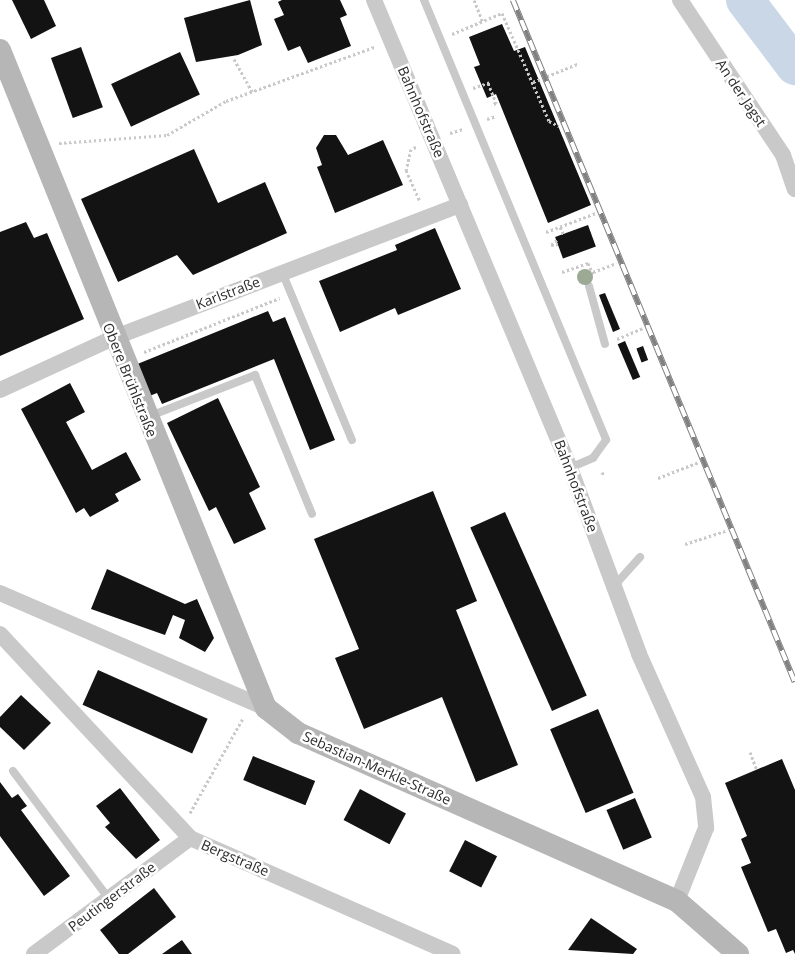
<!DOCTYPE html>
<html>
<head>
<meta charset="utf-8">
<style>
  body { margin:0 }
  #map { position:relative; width:795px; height:954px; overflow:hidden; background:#fff; font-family:"Open Sans",sans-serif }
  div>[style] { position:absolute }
  .river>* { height:38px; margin:-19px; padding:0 19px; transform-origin:19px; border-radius:19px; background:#c9d7e6 }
  .building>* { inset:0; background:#131313; transform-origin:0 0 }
  .path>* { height:3px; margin-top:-1.5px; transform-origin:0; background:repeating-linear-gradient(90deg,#c9c9c9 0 2.5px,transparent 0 5px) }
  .lane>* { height:8px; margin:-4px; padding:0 4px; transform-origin:4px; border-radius:4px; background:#c9c9c9 }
  .street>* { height:16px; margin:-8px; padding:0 8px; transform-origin:8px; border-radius:8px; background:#c9c9c9 }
  .secondary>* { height:22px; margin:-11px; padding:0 11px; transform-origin:11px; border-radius:11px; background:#b6b6b6 }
  .rail>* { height:5.5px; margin-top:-2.75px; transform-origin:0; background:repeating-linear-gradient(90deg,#fff 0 11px,#818181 0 22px); box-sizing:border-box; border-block:1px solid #818181 }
  .trees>* { width:16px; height:16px; margin:-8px; border-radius:50%; background:#9ca995 }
  span { translate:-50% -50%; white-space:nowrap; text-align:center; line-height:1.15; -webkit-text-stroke:5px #fff; paint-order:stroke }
  .street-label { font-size:14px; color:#2c2c2c }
</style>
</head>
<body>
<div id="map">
  <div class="river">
    <div style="left:745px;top:0;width:83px;rotate:52.9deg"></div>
  </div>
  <div class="building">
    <div style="clip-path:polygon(12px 0,44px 0,56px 26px,31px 39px)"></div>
    <div style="clip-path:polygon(250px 0,262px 45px,238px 55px,196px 62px,184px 18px)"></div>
    <div style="clip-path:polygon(282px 0,340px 0,347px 15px,340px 18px,351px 46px,308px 63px,300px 46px,288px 51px,274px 19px,284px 15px,278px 2px)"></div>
    <div style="clip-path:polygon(502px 24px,514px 51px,525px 47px,591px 205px,548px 223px,496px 94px,487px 98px,474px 67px,480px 65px,469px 37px)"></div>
    <div style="left:81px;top:47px;width:64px;height:32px;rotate:70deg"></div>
    <div style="left:180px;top:52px;width:47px;height:76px;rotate:65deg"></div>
    <div style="clip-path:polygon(324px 135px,336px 135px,348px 155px,383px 140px,403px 185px,335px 213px,317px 167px,322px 165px,316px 148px)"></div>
    <div style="clip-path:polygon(194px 149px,218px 203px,265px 182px,287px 233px,193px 275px,177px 255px,118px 282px,81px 199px)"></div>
    <div style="clip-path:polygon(26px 222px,34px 238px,47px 233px,84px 319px,0 356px,0 232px)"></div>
    <div style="left:588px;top:225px;width:23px;height:35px;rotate:70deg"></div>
    <div style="clip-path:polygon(435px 228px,461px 289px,398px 315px,395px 308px,340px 332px,319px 281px,397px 250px,395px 245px)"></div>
    <div style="clip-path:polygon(605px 293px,620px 329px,613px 332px,599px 295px)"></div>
    <div style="clip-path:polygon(268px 311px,273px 322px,285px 317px,335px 440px,310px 450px,274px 359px,162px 404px,157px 393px,147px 397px,135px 365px)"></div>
    <div style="left:625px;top:341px;width:39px;height:8px;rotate:67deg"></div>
    <div style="left:643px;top:346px;width:15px;height:7px;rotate:70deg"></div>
    <div style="clip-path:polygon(70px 383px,85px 412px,66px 422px,92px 470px,126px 452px,141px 480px,115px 494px,119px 501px,90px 517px,84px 508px,76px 513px,21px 409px)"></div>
    <div style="clip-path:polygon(218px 398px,260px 487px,249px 493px,266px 529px,234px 544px,216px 507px,209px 511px,167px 423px)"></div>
    <div style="clip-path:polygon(433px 491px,477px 601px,456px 610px,518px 765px,476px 782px,442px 697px,364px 729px,335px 658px,359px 649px,314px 539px)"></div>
    <div style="left:505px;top:512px;width:201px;height:38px;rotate:66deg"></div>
    <div style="clip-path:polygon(107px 569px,185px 604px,197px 599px,214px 638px,205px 652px,179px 638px,185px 620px,173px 615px,165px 635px,91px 609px)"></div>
    <div style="left:98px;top:670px;width:120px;height:38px;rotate:24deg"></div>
    <div style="clip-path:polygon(21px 695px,51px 723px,24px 750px,0 727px,0 717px)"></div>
    <div style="left:598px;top:709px;width:91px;height:52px;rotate:67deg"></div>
    <div style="left:253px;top:756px;width:67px;height:26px;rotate:22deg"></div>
    <div style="clip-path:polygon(782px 759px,795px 790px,795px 954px,793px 950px,786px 953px,776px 929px,768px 932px,741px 867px,751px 863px,741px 839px,747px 836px,725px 783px)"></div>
    <div style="clip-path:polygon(0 782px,12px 798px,18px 794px,27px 806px,21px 810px,70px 876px,44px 896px,0 836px)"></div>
    <div style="clip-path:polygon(120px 788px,160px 840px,136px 859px,105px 827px,110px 823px,96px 806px)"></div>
    <div style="left:360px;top:789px;width:52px;height:35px;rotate:28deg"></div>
    <div style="left:635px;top:798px;width:43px;height:31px;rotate:67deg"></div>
    <div style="left:465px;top:840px;width:36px;height:35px;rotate:27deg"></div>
    <div style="clip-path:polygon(154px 888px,176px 917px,128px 954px,119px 954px,100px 930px)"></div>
    <div style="clip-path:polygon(591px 918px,637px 949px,633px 954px,568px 950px)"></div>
    <div style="clip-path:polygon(182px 940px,192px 954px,162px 954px)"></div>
  </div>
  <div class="path">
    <div style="left:474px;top:0;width:24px;rotate:68deg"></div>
    <div style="left:452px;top:34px;width:54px;rotate:-22.8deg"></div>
    <div style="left:502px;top:13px;width:118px;rotate:66.5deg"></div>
    <div style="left:549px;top:121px;width:11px;rotate:27deg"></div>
    <div style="left:234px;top:59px;width:38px;rotate:61deg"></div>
    <div style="left:533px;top:82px;width:48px;rotate:-22.2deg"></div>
    <div style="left:488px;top:83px;width:22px;rotate:68deg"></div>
    <div style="left:496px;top:103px;width:5px;rotate:158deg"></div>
    <div style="left:473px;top:88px;width:18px;rotate:-19deg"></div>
    <div style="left:487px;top:119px;width:9px;rotate:-18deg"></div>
    <div style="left:450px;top:133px;width:14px;rotate:-17deg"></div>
    <div style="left:59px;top:143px;width:108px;rotate:-4.2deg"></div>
    <div style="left:167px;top:135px;width:68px;rotate:-30deg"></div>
    <div style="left:226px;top:101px;width:158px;rotate:-20deg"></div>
    <div style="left:416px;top:147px;width:5px;rotate:158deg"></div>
    <div style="left:411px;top:149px;width:22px;rotate:103deg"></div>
    <div style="left:406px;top:170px;width:34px;rotate:66deg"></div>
    <div style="left:560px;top:227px;width:9px;rotate:63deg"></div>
    <div style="left:546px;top:232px;width:53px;rotate:-20.8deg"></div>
    <div style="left:557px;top:240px;width:8px;rotate:140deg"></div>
    <div style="left:551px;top:245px;width:7px;rotate:-8deg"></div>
    <div style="left:562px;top:272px;width:28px;rotate:-19deg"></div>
    <div style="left:588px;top:263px;width:12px;rotate:66deg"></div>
    <div style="left:593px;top:272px;width:25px;rotate:-21deg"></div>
    <div style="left:617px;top:339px;width:28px;rotate:-23deg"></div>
    <div style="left:144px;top:352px;width:146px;rotate:-21.7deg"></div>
    <div style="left:602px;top:472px;width:4px;rotate:63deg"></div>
    <div style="left:658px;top:478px;width:44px;rotate:-21.3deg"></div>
    <div style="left:685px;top:544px;width:45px;rotate:-18deg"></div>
    <div style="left:750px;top:752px;width:19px;rotate:69deg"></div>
    <div style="left:190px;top:813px;width:109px;rotate:-60.8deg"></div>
  </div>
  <div class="lane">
    <div style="left:424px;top:0;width:476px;rotate:67.5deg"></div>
    <div style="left:606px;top:440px;width:22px;rotate:126deg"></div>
    <div style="left:593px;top:458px;width:25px;rotate:157deg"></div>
    <div style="left:282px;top:272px;width:182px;rotate:67.4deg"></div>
    <div style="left:589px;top:286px;width:60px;rotate:74.6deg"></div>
    <div style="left:150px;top:416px;width:113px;rotate:-21.3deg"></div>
    <div style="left:255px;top:375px;width:150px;rotate:67.7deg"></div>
    <div style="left:614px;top:586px;width:39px;rotate:-48deg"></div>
    <div style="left:13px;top:771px;width:161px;rotate:53.1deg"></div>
  </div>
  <div class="street">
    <div style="left:374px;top:0;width:507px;rotate:67.28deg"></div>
    <div style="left:570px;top:468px;width:198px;rotate:69.6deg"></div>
    <div style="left:639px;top:654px;width:157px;rotate:65.9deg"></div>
    <div style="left:703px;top:797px;width:31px;rotate:84deg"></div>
    <div style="left:706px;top:828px;width:79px;rotate:111.7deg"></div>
    <div style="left:680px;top:0;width:186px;rotate:56.4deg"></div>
    <div style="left:783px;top:155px;width:36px;rotate:71deg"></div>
    <div style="left:0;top:390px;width:124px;rotate:-24.7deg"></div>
    <div style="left:113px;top:338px;width:372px;rotate:-21deg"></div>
    <div style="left:0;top:593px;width:290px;rotate:23.4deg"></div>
    <div style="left:0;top:634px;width:279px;rotate:47deg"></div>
    <div style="left:190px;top:838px;width:287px;rotate:23.8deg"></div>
    <div style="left:34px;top:954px;width:194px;rotate:-36.6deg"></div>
  </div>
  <div class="secondary">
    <div style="left:0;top:50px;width:710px;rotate:67.99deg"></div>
    <div style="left:266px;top:708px;width:41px;rotate:38deg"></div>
    <div style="left:298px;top:733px;width:415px;rotate:23.9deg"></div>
    <div style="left:677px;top:901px;width:81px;rotate:41deg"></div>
  </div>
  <div class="rail">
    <div style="left:513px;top:0;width:738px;rotate:67.54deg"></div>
  </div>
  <div class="trees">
    <div style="left:585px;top:277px"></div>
  </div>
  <div class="street-label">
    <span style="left:741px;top:93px;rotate:56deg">An der Jagst</span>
    <span style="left:421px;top:112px;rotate:67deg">Bahnhofstraße</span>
    <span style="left:228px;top:293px;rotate:-21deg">Karlstraße</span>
    <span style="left:130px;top:380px;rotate:68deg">Obere Brühlstraße</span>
    <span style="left:576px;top:486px;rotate:69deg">Bahnhofstraße</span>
    <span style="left:377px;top:768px;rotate:24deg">Sebastian-Merkle-Straße</span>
    <span style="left:235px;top:858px;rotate:23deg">Bergstraße</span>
    <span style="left:112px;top:897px;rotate:-37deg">Peutingerstraße</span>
  </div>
</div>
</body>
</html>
